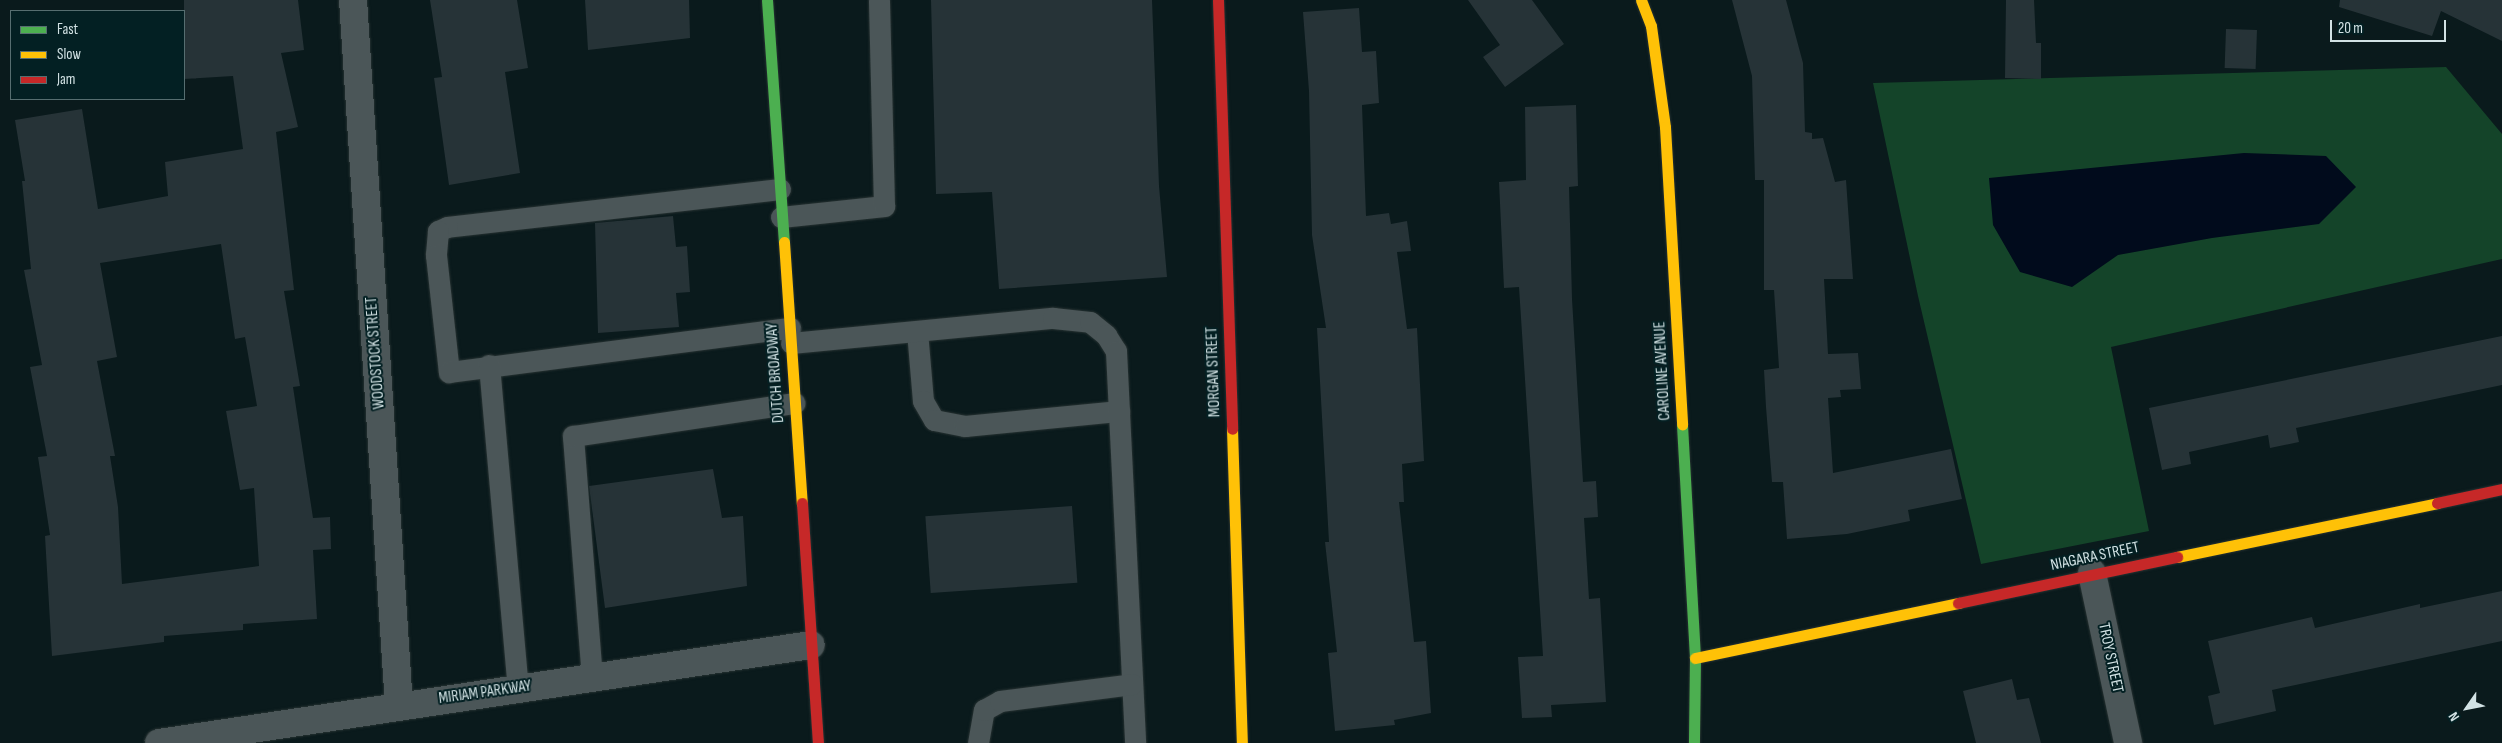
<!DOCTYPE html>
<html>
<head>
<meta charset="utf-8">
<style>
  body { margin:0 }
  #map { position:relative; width:2502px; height:743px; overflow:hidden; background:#0a1a1c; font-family:"Sofia Sans Condensed",sans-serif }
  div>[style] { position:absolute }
  .green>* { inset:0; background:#144429 }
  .water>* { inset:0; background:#010b1c }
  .building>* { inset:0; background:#263337; transform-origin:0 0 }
  .roads { filter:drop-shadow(0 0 1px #273232) drop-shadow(0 0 1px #273232) }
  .lane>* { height:21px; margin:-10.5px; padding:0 10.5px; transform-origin:10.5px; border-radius:10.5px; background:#4b5658 }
  .street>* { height:28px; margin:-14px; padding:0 14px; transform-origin:14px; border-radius:14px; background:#4b5658 }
  .fast>* { height:11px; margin:-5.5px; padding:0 5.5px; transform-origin:5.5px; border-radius:5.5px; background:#4caf50 }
  .slow>* { height:11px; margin:-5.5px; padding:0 5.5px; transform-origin:5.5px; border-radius:5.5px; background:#ffc107 }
  .jam>* { height:11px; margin:-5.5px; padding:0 5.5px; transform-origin:5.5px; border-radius:5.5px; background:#c62828 }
  span { translate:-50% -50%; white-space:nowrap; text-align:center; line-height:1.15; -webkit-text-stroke:4px #032023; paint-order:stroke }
  .street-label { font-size:16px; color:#d2e2e4 }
  .legend { position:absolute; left:10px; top:10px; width:175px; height:90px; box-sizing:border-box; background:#032023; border:1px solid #566e70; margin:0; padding:6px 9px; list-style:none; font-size:15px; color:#d2e2e4 }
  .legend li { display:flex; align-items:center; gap:10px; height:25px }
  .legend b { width:25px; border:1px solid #566e70 }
  .north { position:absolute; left:2442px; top:683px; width:50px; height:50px; -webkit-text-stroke:4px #032023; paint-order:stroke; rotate:237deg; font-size:14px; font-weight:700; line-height:20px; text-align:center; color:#d2e2e4 }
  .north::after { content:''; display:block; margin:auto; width:18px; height:22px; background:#d2e2e4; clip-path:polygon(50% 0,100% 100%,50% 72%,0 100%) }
  .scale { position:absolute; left:2330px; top:20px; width:116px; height:22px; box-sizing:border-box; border:2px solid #d2e2e4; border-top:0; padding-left:6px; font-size:15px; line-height:18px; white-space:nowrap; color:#d2e2e4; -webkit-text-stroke:4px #032023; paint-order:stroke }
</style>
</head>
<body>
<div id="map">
  <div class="green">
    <div style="clip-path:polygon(2446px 67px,2502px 134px,2502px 259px,2111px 347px,2149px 531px,1981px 564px,1918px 296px,1873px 83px)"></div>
  </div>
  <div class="water">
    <div style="clip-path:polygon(2244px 153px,2326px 156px,2356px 187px,2319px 224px,2212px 238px,2118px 255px,2072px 287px,2020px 272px,1993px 225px,1989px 178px)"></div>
  </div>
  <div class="building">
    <div style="clip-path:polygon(evenodd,184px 0,298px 0,304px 50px,281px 53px,298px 127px,276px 132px,294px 290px,284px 291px,300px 386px,293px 387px,313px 518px,330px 517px,331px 549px,313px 550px,317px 619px,243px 624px,243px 630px,164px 636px,164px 642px,52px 656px,45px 536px,50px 535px,38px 457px,47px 456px,30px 367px,42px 365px,24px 270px,31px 269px,22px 181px,25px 181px,15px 120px,82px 109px,98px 209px,168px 196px,165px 162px,243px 149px,233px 76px,184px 79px,184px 0,221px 244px,235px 339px,245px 337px,257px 406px,226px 411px,240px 490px,254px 488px,259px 566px,122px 584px,118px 507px,110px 456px,115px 456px,97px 361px,117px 357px,100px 263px,221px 244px)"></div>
    <div style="clip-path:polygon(430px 0,517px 0,528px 68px,505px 72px,520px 173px,449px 185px,434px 78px,442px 77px)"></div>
    <div style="clip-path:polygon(585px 0,689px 0,690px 38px,588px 50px)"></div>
    <div style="clip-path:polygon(931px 0,1152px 0,1159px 186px,1167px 277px,999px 289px,992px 192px,936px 194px)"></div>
    <div style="clip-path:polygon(1468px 0,1532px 0,1564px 44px,1505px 87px,1483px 57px,1500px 45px)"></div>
    <div style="clip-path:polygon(1732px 0,1786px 0,1803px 63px,1805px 132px,1812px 133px,1812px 139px,1823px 138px,1835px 182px,1846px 180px,1853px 279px,1824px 279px,1828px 354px,1858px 353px,1861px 389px,1840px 390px,1841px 397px,1828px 398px,1833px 473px,1951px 449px,1962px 499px,1908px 510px,1910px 521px,1847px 534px,1787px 539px,1783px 482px,1772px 482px,1766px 407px,1764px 370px,1779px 368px,1774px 290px,1764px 290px,1764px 180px,1755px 180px,1752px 76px)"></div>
    <div style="clip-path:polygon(2006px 0,2034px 0,2036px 43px,2041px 43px,2041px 79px,2005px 78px)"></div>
    <div style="clip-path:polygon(2340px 0,2502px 0,2502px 41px,2441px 11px,2432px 36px,2339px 7px)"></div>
    <div style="clip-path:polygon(1359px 8px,1362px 52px,1376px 51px,1379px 103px,1362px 105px,1366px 216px,1389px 213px,1391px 224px,1407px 221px,1411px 251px,1397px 252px,1407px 329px,1417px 328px,1424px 461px,1402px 464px,1404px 502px,1399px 502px,1414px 642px,1426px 641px,1431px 713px,1394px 720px,1395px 725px,1335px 731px,1328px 653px,1337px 652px,1325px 542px,1329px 542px,1317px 328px,1326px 328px,1312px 235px,1309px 91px,1303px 12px)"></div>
    <div style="left:2226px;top:29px;width:31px;height:39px;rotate:2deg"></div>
    <div style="clip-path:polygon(1576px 105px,1578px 186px,1569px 187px,1572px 299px,1583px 482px,1596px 481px,1598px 517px,1584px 518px,1589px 599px,1600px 598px,1606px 702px,1551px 705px,1552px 717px,1522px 718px,1518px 657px,1543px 656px,1519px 287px,1504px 288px,1499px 182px,1526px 180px,1525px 107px)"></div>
    <div style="clip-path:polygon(673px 216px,676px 247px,687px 246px,690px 292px,676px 293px,679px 327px,598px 333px,595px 223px)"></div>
    <div style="clip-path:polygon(2502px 336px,2502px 385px,2296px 428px,2299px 442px,2270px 448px,2268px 435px,2189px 452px,2191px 464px,2162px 470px,2149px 408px)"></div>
    <div style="clip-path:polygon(713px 469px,722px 518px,743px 516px,747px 586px,605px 608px,589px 486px)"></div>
    <div style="left:1072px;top:506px;width:77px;height:147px;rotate:86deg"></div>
    <div style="clip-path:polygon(2502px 591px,2502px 641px,2272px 690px,2276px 711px,2214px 725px,2208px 696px,2220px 693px,2208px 641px,2312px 617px,2315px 628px,2420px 604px,2420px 608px)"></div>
    <div style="clip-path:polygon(2012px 679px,2017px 700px,2029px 698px,2041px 743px,1976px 743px,1963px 691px)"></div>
  </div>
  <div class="roads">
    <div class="lane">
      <div style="left:780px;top:189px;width:335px;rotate:173.5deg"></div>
      <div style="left:447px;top:227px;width:10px;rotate:156deg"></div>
      <div style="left:438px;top:231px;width:24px;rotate:95deg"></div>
      <div style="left:436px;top:255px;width:118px;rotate:83.7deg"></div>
      <div style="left:449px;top:372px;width:344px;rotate:-7.4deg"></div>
      <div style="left:781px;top:217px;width:104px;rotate:-6.1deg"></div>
      <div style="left:884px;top:206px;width:206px;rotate:-91.4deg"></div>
      <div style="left:917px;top:331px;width:70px;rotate:85.1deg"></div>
      <div style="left:923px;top:401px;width:22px;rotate:60deg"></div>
      <div style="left:934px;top:420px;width:32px;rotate:11deg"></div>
      <div style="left:965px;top:426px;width:155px;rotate:-5.6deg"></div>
      <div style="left:791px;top:343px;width:263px;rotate:-5.5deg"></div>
      <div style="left:1053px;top:318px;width:37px;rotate:6deg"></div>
      <div style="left:1090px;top:322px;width:21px;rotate:39deg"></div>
      <div style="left:1106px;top:335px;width:19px;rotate:58deg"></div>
      <div style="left:1116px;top:351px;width:392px;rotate:87.2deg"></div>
      <div style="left:489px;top:365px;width:324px;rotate:84.9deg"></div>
      <div style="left:592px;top:678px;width:243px;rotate:-94.5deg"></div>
      <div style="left:573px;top:436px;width:224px;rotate:-8.5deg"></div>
      <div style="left:978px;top:743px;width:34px;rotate:-80deg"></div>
      <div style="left:984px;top:710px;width:18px;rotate:-29deg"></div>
      <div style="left:1000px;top:701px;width:133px;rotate:-7.3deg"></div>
    </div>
    <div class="street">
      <div style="left:353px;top:0;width:707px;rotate:86.27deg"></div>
      <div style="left:2092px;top:573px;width:174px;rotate:78deg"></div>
      <div style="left:159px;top:743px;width:659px;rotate:-8.55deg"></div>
    </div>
    <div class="fast">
      <div style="left:767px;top:0;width:243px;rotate:86deg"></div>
      <div style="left:1682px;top:425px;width:233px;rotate:86.8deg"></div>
      <div style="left:1695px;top:658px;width:85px;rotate:90.7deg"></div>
    </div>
    <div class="slow">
      <div style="left:1641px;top:0;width:28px;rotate:69deg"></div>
      <div style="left:1651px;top:26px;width:102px;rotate:82.1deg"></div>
      <div style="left:1665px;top:127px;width:298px;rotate:86.7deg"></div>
      <div style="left:784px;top:242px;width:262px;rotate:86.1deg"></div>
      <div style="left:1232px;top:429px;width:314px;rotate:88.2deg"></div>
      <div style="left:2177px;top:557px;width:266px;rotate:-11.7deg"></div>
      <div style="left:1695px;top:658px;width:269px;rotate:-11.8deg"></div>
    </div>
    <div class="jam">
      <div style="left:1218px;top:0;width:429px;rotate:88.1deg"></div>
      <div style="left:802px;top:503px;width:241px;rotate:86.2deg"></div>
      <div style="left:2437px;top:503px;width:66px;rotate:-12.2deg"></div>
      <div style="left:1958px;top:603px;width:224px;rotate:-11.9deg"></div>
    </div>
  </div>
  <div class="street-label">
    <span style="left:376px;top:353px;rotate:-94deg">WOODSTOCK STREET</span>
    <span style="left:1663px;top:371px;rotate:-93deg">CAROLINE AVENUE</span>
    <span style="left:1214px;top:372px;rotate:-92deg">MORGAN STREET</span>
    <span style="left:776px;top:373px;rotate:-94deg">DUTCH BROADWAY</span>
    <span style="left:2095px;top:557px;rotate:-12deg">NIAGARA STREET</span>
    <span style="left:2110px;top:658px;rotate:78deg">TROY STREET</span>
    <span style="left:485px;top:693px;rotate:-8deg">MIRIAM PARKWAY</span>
  </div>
  <ul class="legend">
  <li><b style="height:6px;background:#4caf50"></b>Fast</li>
  <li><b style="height:6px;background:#ffc107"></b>Slow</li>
  <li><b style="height:6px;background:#c62828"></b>Jam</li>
  </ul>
  <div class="north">N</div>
  <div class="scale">20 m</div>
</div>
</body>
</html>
